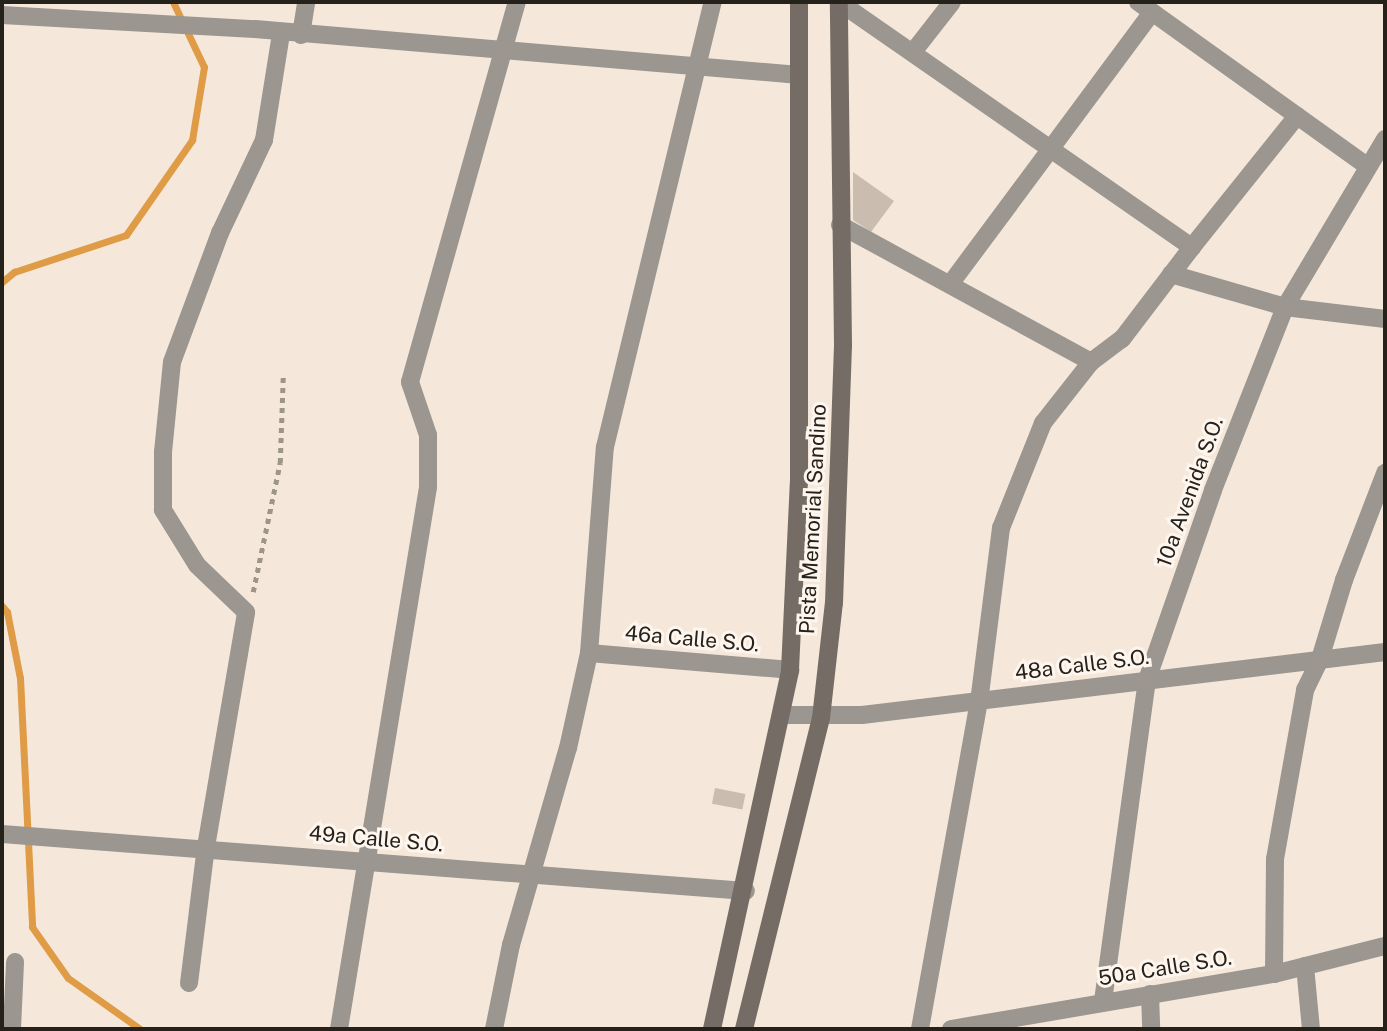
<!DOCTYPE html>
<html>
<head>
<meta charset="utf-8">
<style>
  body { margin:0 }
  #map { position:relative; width:1387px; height:1031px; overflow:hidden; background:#f5e8da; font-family:"Public Sans",sans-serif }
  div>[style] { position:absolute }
  .stream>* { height:7px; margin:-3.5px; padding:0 3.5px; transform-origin:3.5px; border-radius:3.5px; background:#df9b46 }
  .building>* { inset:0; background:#cabdb0; transform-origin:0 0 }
  .path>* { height:4.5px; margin-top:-2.25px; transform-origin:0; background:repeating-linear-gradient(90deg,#9d948a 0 5px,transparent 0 10px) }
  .minor>* { height:18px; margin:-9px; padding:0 9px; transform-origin:9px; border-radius:9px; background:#9b9690 }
  .tertiary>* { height:18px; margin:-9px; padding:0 9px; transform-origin:9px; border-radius:9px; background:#9b9690 }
  .secondary>* { height:18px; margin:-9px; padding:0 9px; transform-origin:9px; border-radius:9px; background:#756d65 }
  span { translate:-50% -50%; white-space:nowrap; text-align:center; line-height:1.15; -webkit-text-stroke:6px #fef6ee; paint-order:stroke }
  .street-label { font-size:21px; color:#25211b }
  .frame { position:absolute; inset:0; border:4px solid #25211b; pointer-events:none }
</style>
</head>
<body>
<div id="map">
  <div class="stream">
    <div style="left:2px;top:282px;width:16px;rotate:-40deg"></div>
    <div style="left:14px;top:272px;width:118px;rotate:-18.3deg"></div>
    <div style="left:126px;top:235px;width:116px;rotate:-55.2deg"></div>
    <div style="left:192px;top:140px;width:74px;rotate:-80.7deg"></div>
    <div style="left:204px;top:67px;width:72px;rotate:-115.5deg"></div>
    <div style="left:2px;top:606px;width:8px;rotate:50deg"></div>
    <div style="left:7px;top:612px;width:67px;rotate:78.9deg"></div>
    <div style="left:20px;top:678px;width:249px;rotate:87.2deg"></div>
    <div style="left:32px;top:927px;width:62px;rotate:54.8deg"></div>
    <div style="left:68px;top:978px;width:88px;rotate:35.3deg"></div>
  </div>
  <div class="building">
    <div style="clip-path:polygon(853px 172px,894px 201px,871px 232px,853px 220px)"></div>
    <div style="left:715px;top:788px;width:31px;height:16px;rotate:11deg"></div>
  </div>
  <div class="path">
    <div style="left:253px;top:592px;width:132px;rotate:-78.2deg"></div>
    <div style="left:280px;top:463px;width:88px;rotate:-88deg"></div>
  </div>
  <div class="minor">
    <div style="left:839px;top:2px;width:430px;rotate:34.8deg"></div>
    <div style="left:1192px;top:247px;width:168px;rotate:-51.3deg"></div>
    <div style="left:1138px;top:2px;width:280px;rotate:35.6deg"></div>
    <div style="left:301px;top:35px;width:33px;rotate:-81deg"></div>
    <div style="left:913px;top:52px;width:63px;rotate:-52deg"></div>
    <div style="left:840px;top:225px;width:286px;rotate:28.6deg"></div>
    <div style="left:1091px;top:362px;width:78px;rotate:128.2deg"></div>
    <div style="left:1043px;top:423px;width:113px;rotate:111.8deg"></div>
    <div style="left:1001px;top:528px;width:174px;rotate:97.2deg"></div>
    <div style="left:979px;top:701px;width:333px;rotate:100.2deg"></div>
    <div style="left:1171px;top:274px;width:119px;rotate:16.1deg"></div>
    <div style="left:1285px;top:307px;width:101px;rotate:6.8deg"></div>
    <div style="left:951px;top:283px;width:337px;rotate:-53.4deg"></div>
    <div style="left:1091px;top:362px;width:39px;rotate:-37deg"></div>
    <div style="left:1122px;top:339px;width:116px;rotate:-52.7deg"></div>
    <div style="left:589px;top:653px;width:202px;rotate:4.8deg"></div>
    <div style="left:784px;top:715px;width:78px"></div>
    <div style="left:862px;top:715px;width:527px;rotate:-6.87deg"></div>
    <div style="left:2px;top:834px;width:746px;rotate:4.38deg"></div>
    <div style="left:1305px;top:966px;width:63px;rotate:84.6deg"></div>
    <div style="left:1274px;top:974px;width:115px;rotate:-89.5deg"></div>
    <div style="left:1275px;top:859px;width:172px;rotate:-79.9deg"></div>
    <div style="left:1305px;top:690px;width:34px;rotate:-64deg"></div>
    <div style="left:1320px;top:659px;width:83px;rotate:-73.1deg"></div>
    <div style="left:1344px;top:580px;width:115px;rotate:-69deg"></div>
    <div style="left:189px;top:983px;width:137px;rotate:-82.9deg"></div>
    <div style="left:206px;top:847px;width:238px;rotate:-80.3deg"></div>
    <div style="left:246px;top:612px;width:68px;rotate:-136.2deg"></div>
    <div style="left:197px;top:565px;width:65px;rotate:-121.7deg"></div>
    <div style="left:163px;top:510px;width:58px;rotate:-90deg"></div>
    <div style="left:163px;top:452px;width:90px;rotate:-84.3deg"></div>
    <div style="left:172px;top:362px;width:138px;rotate:-69.6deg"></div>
    <div style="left:220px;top:233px;width:103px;rotate:-64.7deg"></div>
    <div style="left:264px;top:140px;width:107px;rotate:-80.9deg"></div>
    <div style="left:1150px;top:994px;width:35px;rotate:88deg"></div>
    <div style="left:1103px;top:1001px;width:324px;rotate:-82.2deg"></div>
    <div style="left:1147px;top:680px;width:201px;rotate:-70.8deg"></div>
    <div style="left:1213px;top:490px;width:197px;rotate:-68.5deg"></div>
    <div style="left:1285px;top:307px;width:196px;rotate:-59.2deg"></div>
    <div style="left:12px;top:1029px;width:67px;rotate:-87.4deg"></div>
    <div style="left:339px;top:1029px;width:549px;rotate:-80.67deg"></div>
    <div style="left:428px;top:487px;width:52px;rotate:-90deg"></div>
    <div style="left:428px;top:435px;width:56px;rotate:-108.8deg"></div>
    <div style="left:410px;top:382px;width:395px;rotate:-74.3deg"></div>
    <div style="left:494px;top:1029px;width:86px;rotate:-78.6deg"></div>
    <div style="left:511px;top:945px;width:205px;rotate:-73.9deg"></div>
    <div style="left:568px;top:748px;width:97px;rotate:-77.5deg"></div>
    <div style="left:589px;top:653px;width:207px;rotate:-85.6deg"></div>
    <div style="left:605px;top:447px;width:458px;rotate:-76.4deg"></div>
    <div style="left:951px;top:1029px;width:328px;rotate:-9.7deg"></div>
    <div style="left:1274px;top:974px;width:114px;rotate:-14.2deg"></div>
  </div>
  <div class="tertiary">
    <div style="left:2px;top:15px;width:253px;rotate:3.2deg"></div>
    <div style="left:255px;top:29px;width:546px;rotate:4.83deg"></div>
  </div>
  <div class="secondary">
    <div style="left:712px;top:1029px;width:367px;rotate:-77.7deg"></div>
    <div style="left:790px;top:670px;width:188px;rotate:-87.3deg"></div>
    <div style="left:799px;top:482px;width:480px;rotate:-90deg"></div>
    <div style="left:744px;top:1029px;width:320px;rotate:-76.1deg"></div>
    <div style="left:821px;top:718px;width:116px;rotate:-83.6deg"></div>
    <div style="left:834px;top:603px;width:258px;rotate:-88deg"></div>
    <div style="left:843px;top:345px;width:343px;rotate:-90.7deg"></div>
  </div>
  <div class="street-label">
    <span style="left:1190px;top:492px;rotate:-70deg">10a Avenida S.O.</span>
    <span style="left:813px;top:519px;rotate:-87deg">Pista Memorial Sandino</span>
    <span style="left:692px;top:639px;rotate:5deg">46a Calle S.O.</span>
    <span style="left:1082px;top:665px;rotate:-7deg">48a Calle S.O.</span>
    <span style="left:376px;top:839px;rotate:5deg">49a Calle S.O.</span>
    <span style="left:1165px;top:968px;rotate:-9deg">50a Calle S.O.</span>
  </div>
  <div class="frame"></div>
</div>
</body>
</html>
